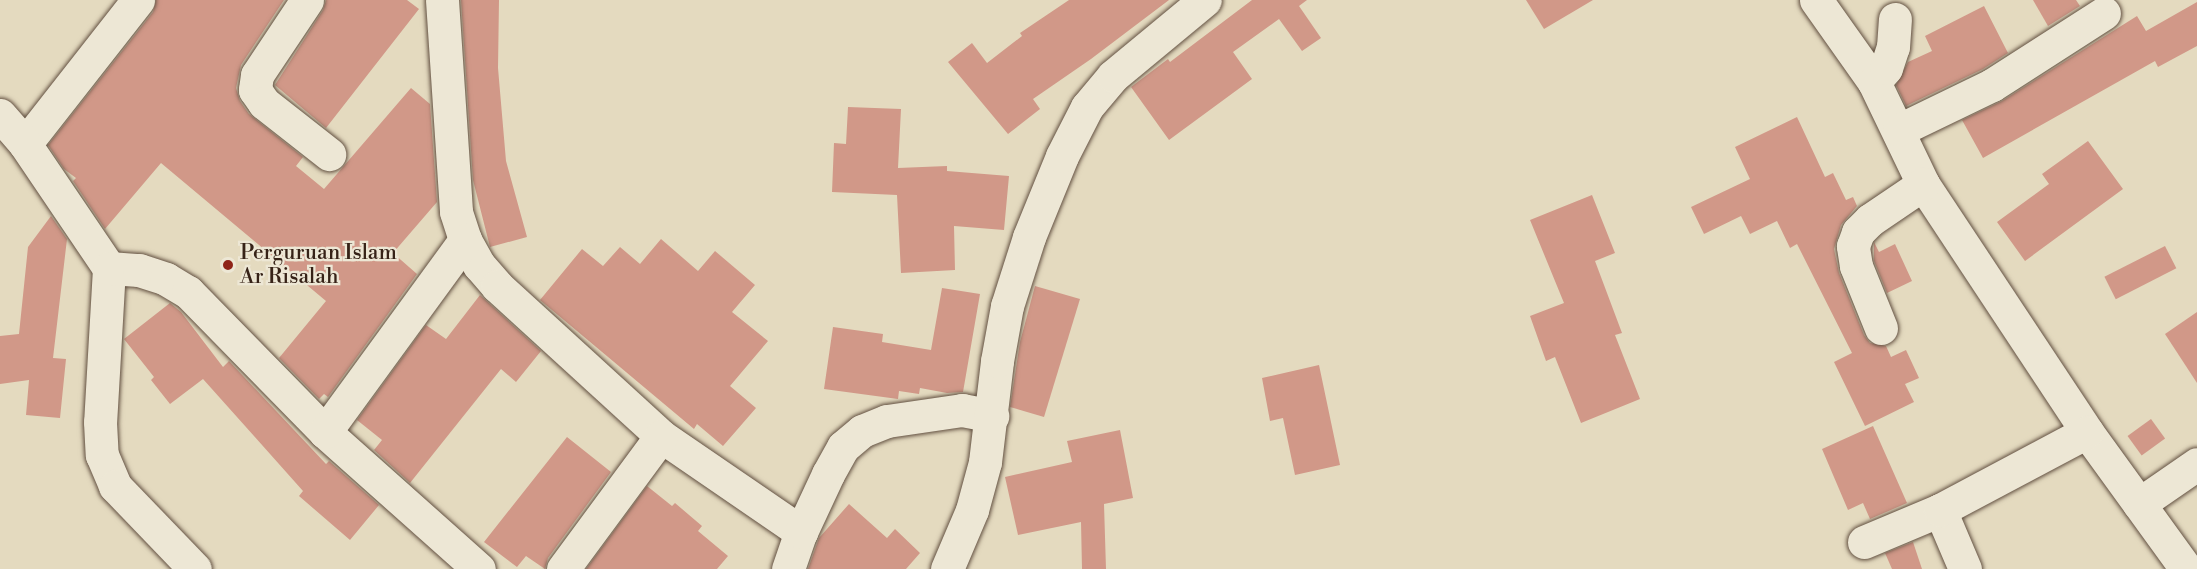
<!DOCTYPE html>
<html>
<head>
<meta charset="utf-8">
<style>
  body { margin:0 }
  #map { position:relative; width:2197px; height:569px; overflow:hidden; background:#e4dabf; font-family:"Libre Bodoni",serif }
  div>[style] { position:absolute }
  .building>* { inset:0; background:#d19888; transform-origin:0 0 }
  .roads { filter:drop-shadow(0 0 2px #625041) drop-shadow(0 0 2px #625041) }
  .minor>* { height:33px; margin:-16.5px; padding:0 16.5px; transform-origin:16.5px; border-radius:16.5px; background:#ede7d5 }
  .dots>* { width:16px; height:16px; translate:-50% -50%; box-sizing:border-box; border:3px solid #ede7d5; border-radius:50% }
  span { translate:-50% -50%; white-space:nowrap; text-align:center; line-height:1.15; -webkit-text-stroke:4.5px #ede7d5; paint-order:stroke }
  .poi-label { font-size:21px; color:#362217 }
  .left { translate:0 -50%; text-align:left }
</style>
</head>
<body>
<div id="map">
  <div class="building">
    <div style="clip-path:polygon(156px 0,284px 0,241px 65px,236px 88px,240px 101px,249px 114px,303px 157px,296px 166px,324px 189px,411px 88px,430px 104px,437px 202px,393px 253px,417px 274px,328px 397px,324px 394px,319px 399px,279px 358px,326px 301px,161px 163px,105px 229px,73px 181px,76px 178px,64px 169px,48px 145px,153px 12px)"></div>
    <div style="clip-path:polygon(326px 0,407px 0,419px 9px,326px 128px,275px 85px,323px 10px)"></div>
    <div style="clip-path:polygon(461px 0,499px 0,498px 68px,506px 161px,527px 237px,490px 247px,473px 180px)"></div>
    <div style="clip-path:polygon(1069px 0,1169px 0,1091px 59px,1033px 99px,1040px 109px,1008px 134px,948px 62px,972px 43px,987px 63px,1022px 36px,1020px 33px)"></div>
    <div style="clip-path:polygon(1252px 0,1307px 0,1299px 6px,1321px 38px,1302px 51px,1279px 19px,1233px 52px,1252px 79px,1169px 140px,1131px 87px,1168px 59px,1170px 62px)"></div>
    <div style="clip-path:polygon(1526px 0,1593px 0,1544px 29px)"></div>
    <div style="clip-path:polygon(2033px 0,2076px 0,2080px 6px,2048px 26px)"></div>
    <div style="clip-path:polygon(2197px 2px,2197px 46px,2158px 67px,2155px 61px,1983px 158px,1962px 120px,2002px 101px,2137px 16px,2146px 31px)"></div>
    <div style="clip-path:polygon(1984px 6px,2008px 53px,1983px 69px,1906px 106px,1896px 85px,1908px 62px,1932px 51px,1925px 36px)"></div>
    <div style="clip-path:polygon(848px 107px,901px 109px,898px 168px,947px 166px,947px 171px,1009px 176px,1004px 230px,954px 226px,955px 270px,901px 273px,897px 195px,832px 192px,834px 143px,846px 144px)"></div>
    <div style="clip-path:polygon(1797px 117px,1825px 177px,1833px 173px,1846px 200px,1853px 197px,1857px 206px,1841px 225px,1834px 249px,1839px 273px,1864px 335px,1870px 343px,1886px 346px,1891px 357px,1906px 350px,1919px 378px,1905px 384px,1914px 402px,1865px 426px,1834px 362px,1852px 353px,1797px 244px,1790px 248px,1777px 221px,1750px 234px,1741px 216px,1704px 234px,1691px 207px,1750px 179px,1735px 147px)"></div>
    <div style="clip-path:polygon(2088px 141px,2123px 189px,2025px 261px,1997px 222px,2049px 184px,2042px 174px)"></div>
    <div style="clip-path:polygon(1592px 195px,1615px 253px,1595px 261px,1622px 333px,1615px 335px,1640px 399px,1581px 423px,1555px 357px,1546px 361px,1530px 316px,1564px 303px,1530px 220px)"></div>
    <div style="clip-path:polygon(51px 216px,67px 239px,53px 358px,66px 359px,60px 418px,26px 415px,29px 380px,0 384px,0 336px,19px 334px,28px 247px)"></div>
    <div style="clip-path:polygon(661px 239px,698px 271px,715px 251px,755px 285px,732px 312px,768px 341px,730px 386px,756px 408px,723px 446px,697px 424px,694px 429px,540px 300px,582px 249px,603px 266px,620px 247px,640px 264px)"></div>
    <div style="clip-path:polygon(1874px 242px,1879px 252px,1895px 244px,1912px 281px,1887px 293px,1874px 261px)"></div>
    <div style="left:2165px;top:246px;width:25px;height:68px;rotate:63deg"></div>
    <div style="clip-path:polygon(1035px 286px,1080px 299px,1044px 417px,1010px 407px,1020px 342px)"></div>
    <div style="clip-path:polygon(942px 288px,980px 294px,963px 392px,947px 393px,920px 388px,919px 394px,899px 391px,898px 399px,824px 389px,833px 327px,883px 334px,882px 342px,931px 350px)"></div>
    <div style="clip-path:polygon(480px 295px,541px 351px,516px 382px,501px 369px,410px 483px,374px 450px,382px 440px,357px 420px,426px 325px,446px 339px)"></div>
    <div style="clip-path:polygon(170px 303px,181px 312px,223px 367px,229px 361px,326px 464px,329px 461px,379px 505px,350px 540px,299px 496px,303px 491px,203px 379px,170px 404px,151px 380px,154px 377px,124px 339px)"></div>
    <div style="clip-path:polygon(2197px 312px,2197px 383px,2165px 334px)"></div>
    <div style="clip-path:polygon(1319px 365px,1340px 465px,1295px 475px,1283px 418px,1270px 421px,1262px 378px)"></div>
    <div style="left:2151px;top:419px;width:24px;height:29px;rotate:54deg"></div>
    <div style="clip-path:polygon(1873px 426px,1907px 503px,1870px 519px,1863px 503px,1848px 510px,1822px 449px)"></div>
    <div style="clip-path:polygon(1120px 430px,1133px 498px,1104px 504px,1106px 569px,1082px 569px,1081px 522px,1018px 535px,1005px 477px,1072px 462px,1067px 441px)"></div>
    <div style="clip-path:polygon(567px 437px,611px 472px,548px 558px,545px 569px,526px 556px,517px 567px,484px 542px)"></div>
    <div style="clip-path:polygon(647px 486px,672px 506px,675px 503px,702px 526px,698px 531px,728px 556px,717px 569px,586px 569px)"></div>
    <div style="clip-path:polygon(849px 504px,887px 538px,895px 529px,920px 553px,906px 569px,808px 569px,819px 538px)"></div>
    <div style="clip-path:polygon(1913px 542px,1922px 569px,1892px 569px,1885px 553px)"></div>
  </div>
  <div class="roads">
    <div class="minor">
      <div style="left:138px;top:0;width:183px;rotate:128.1deg"></div>
      <div style="left:25px;top:144px;width:150px;rotate:55.9deg"></div>
      <div style="left:109px;top:268px;width:154px;rotate:93.3deg"></div>
      <div style="left:100px;top:422px;width:33px;rotate:87deg"></div>
      <div style="left:102px;top:455px;width:34px;rotate:67deg"></div>
      <div style="left:115px;top:486px;width:115px;rotate:46.1deg"></div>
      <div style="left:307px;top:0;width:90px;rotate:123.7deg"></div>
      <div style="left:257px;top:75px;width:15px;rotate:98deg"></div>
      <div style="left:255px;top:90px;width:16px;rotate:55deg"></div>
      <div style="left:264px;top:103px;width:83px;rotate:38.1deg"></div>
      <div style="left:442px;top:0;width:212px;rotate:86.2deg"></div>
      <div style="left:456px;top:212px;width:29px;rotate:72deg"></div>
      <div style="left:465px;top:240px;width:29px;rotate:61deg"></div>
      <div style="left:479px;top:265px;width:28px;rotate:49deg"></div>
      <div style="left:497px;top:286px;width:222px;rotate:42.4deg"></div>
      <div style="left:661px;top:436px;width:170px;rotate:34.4deg"></div>
      <div style="left:1816px;top:0;width:100px;rotate:54.7deg"></div>
      <div style="left:1874px;top:82px;width:113px;rotate:64.3deg"></div>
      <div style="left:1923px;top:184px;width:297px;rotate:56.5deg"></div>
      <div style="left:2087px;top:432px;width:169px;rotate:54.1deg"></div>
      <div style="left:1874px;top:82px;width:18px;rotate:-49deg"></div>
      <div style="left:1886px;top:68px;width:22px;rotate:-72deg"></div>
      <div style="left:1893px;top:47px;width:28px;rotate:-86deg"></div>
      <div style="left:0;top:115px;width:38px;rotate:49deg"></div>
      <div style="left:1899px;top:130px;width:103px;rotate:-25.8deg"></div>
      <div style="left:1992px;top:85px;width:133px;rotate:-32.7deg"></div>
      <div style="left:109px;top:268px;width:30px;rotate:4deg"></div>
      <div style="left:139px;top:270px;width:28px;rotate:18deg"></div>
      <div style="left:166px;top:279px;width:26px;rotate:31deg"></div>
      <div style="left:188px;top:292px;width:196px;rotate:45.6deg"></div>
      <div style="left:325px;top:432px;width:206px;rotate:41.7deg"></div>
      <div style="left:1881px;top:328px;width:67px;rotate:-112deg"></div>
      <div style="left:1856px;top:266px;width:20px;rotate:-99deg"></div>
      <div style="left:1853px;top:246px;width:15px;rotate:-70deg"></div>
      <div style="left:1858px;top:232px;width:17px;rotate:-45deg"></div>
      <div style="left:1870px;top:220px;width:64px;rotate:-34.2deg"></div>
      <div style="left:325px;top:432px;width:238px;rotate:-53.9deg"></div>
      <div style="left:2139px;top:504px;width:70px;rotate:-34.6deg"></div>
      <div style="left:1940px;top:510px;width:64px;rotate:67deg"></div>
      <div style="left:1864px;top:542px;width:82px;rotate:-22.8deg"></div>
      <div style="left:1940px;top:510px;width:166px;rotate:-28deg"></div>
      <div style="left:563px;top:569px;width:165px;rotate:-53.6deg"></div>
      <div style="left:788px;top:569px;width:39px;rotate:-71deg"></div>
      <div style="left:801px;top:532px;width:64px;rotate:-65deg"></div>
      <div style="left:828px;top:474px;width:31px;rotate:-61deg"></div>
      <div style="left:843px;top:447px;width:25px;rotate:-40deg"></div>
      <div style="left:862px;top:431px;width:27px;rotate:-22deg"></div>
      <div style="left:887px;top:421px;width:76px;rotate:-8.3deg"></div>
      <div style="left:962px;top:410px;width:31px;rotate:11deg"></div>
      <div style="left:947px;top:569px;width:64px;rotate:-67deg"></div>
      <div style="left:972px;top:510px;width:50px;rotate:-74.8deg"></div>
      <div style="left:985px;top:462px;width:102px;rotate:-83.2deg"></div>
      <div style="left:997px;top:361px;width:56px;rotate:-79.7deg"></div>
      <div style="left:1007px;top:306px;width:72px;rotate:-72.3deg"></div>
      <div style="left:1029px;top:237px;width:87px;rotate:-67.8deg"></div>
      <div style="left:1062px;top:156px;width:55px;rotate:-63deg"></div>
      <div style="left:1087px;top:107px;width:40px;rotate:-50deg"></div>
      <div style="left:1113px;top:76px;width:119px;rotate:-39.6deg"></div>
    </div>
  </div>
  <div class="dots">
    <div style="left:228px;top:265px;background:#8f2418"></div>
  </div>
  <div class="poi-label">
    <span class="left" style="left:240px;top:265px">Perguruan Islam<br>Ar Risalah</span>
  </div>
</div>
</body>
</html>
